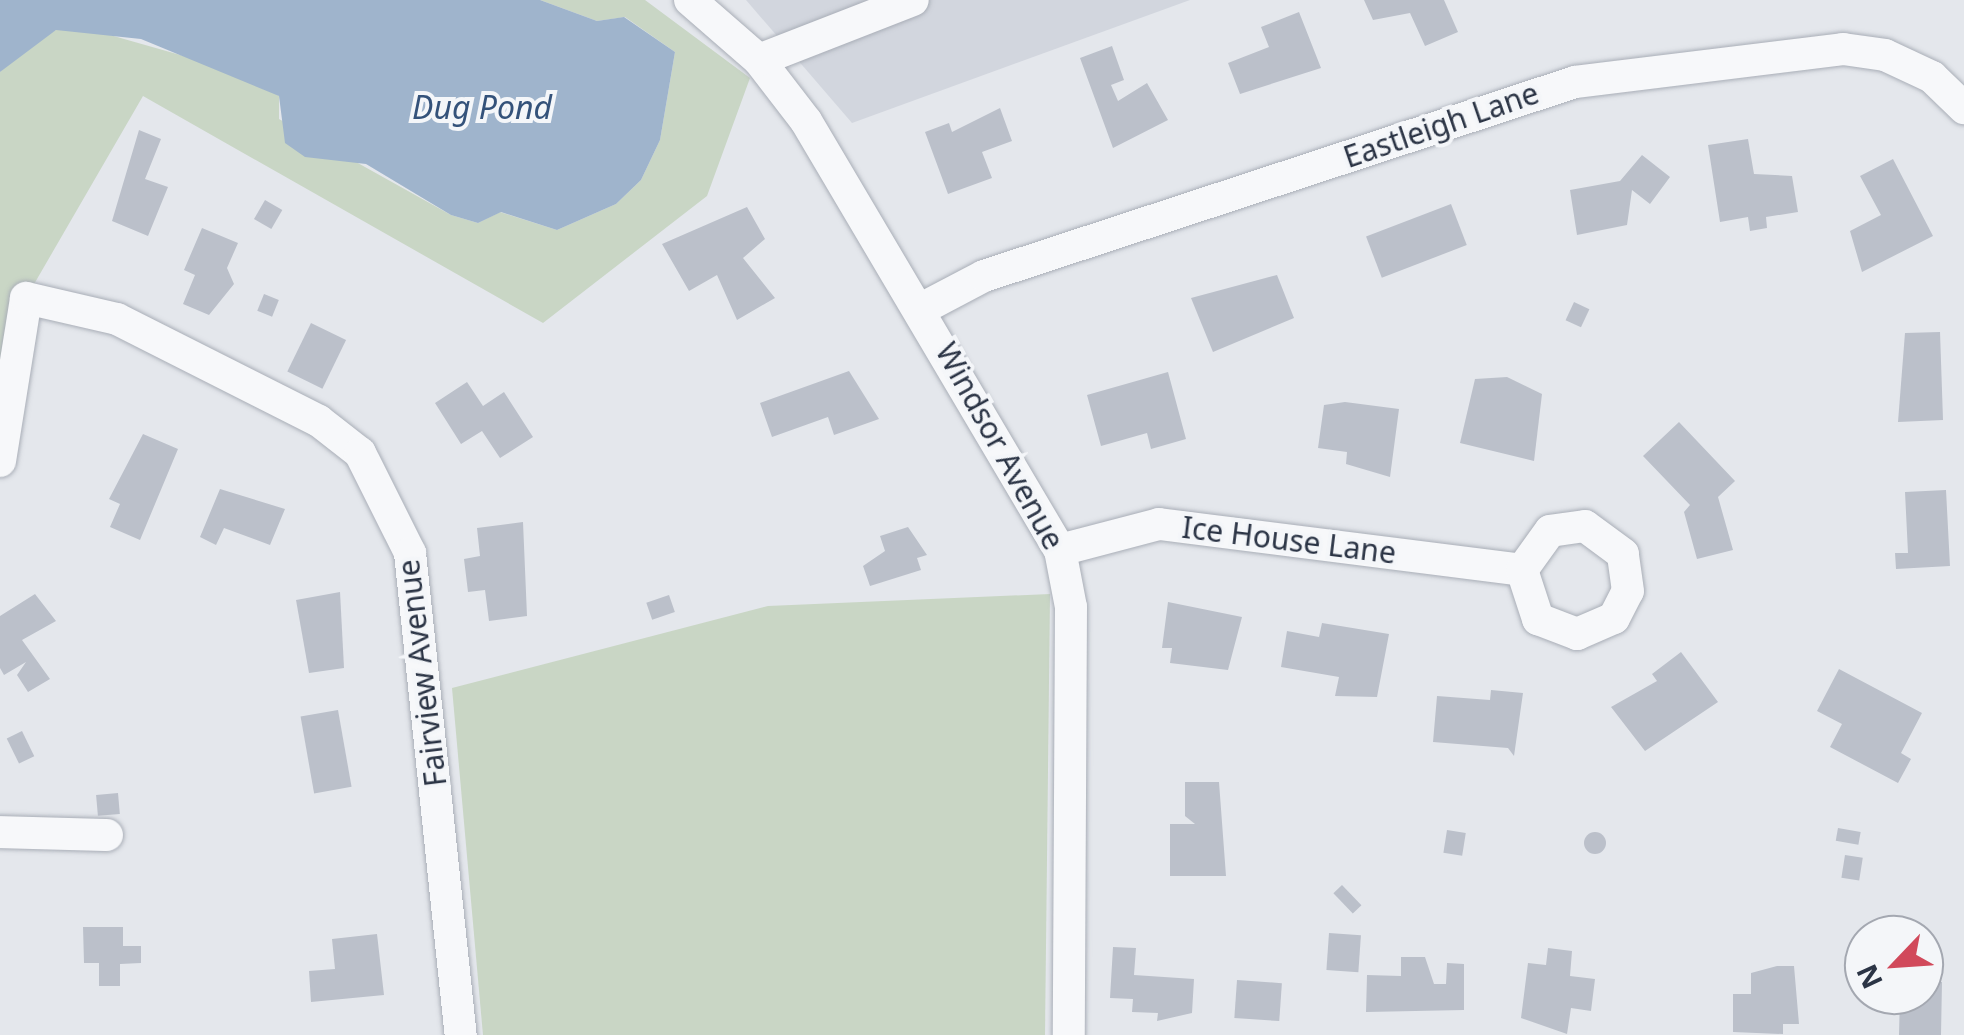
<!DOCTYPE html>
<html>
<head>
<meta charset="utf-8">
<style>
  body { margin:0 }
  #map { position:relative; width:1964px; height:1035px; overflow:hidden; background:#e4e7ec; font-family:"Noto Sans",sans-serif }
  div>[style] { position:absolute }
  .built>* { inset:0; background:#d2d6de }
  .green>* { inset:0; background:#c9d6c5 }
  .water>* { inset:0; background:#9fb4cc }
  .building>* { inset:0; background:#bbc0ca; transform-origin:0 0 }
  .round { border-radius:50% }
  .roads { filter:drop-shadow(0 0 2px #a9aeb7) drop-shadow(0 0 2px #a9aeb7) }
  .minor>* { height:32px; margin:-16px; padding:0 16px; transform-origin:16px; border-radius:16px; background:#f7f8fa }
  span { translate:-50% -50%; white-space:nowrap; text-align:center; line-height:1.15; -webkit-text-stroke:8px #f4f6f9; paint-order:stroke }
  .street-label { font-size:30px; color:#2b3445 }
  .water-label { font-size:32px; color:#34527a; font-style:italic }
  .north { position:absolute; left:1844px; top:915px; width:100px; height:100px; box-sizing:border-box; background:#f4f6f9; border:2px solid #a4a8b1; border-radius:50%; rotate:245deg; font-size:28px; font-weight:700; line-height:40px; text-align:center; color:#2b3445 }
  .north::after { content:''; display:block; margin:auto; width:35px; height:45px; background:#d1495b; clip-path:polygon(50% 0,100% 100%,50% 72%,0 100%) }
</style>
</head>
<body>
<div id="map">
  <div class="built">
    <div style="clip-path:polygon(746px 0,1190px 0,852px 123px)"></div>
  </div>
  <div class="green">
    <div style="clip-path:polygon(540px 0,645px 0,750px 78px,707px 196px,543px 323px,143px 96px,26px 298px,0 461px,0 72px,25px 46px,56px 30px,89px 29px,240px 72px,279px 96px,279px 119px,451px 215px,478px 223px,500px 212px,557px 230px,616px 204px,641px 180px,660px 140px,675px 52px,625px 17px,597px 21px)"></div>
    <div style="clip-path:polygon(1050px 594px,1045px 1035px,483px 1035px,452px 688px,768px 606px)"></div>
  </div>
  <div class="water">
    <div style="clip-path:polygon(0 0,540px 0,597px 21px,624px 17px,675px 52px,660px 140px,641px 180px,616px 204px,557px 230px,501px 212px,478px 223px,451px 215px,366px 164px,305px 157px,285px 143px,279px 96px,141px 39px,56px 30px,0 72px)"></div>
  </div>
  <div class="building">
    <div style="clip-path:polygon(1364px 0,1444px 0,1458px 32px,1425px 46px,1410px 13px,1373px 20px)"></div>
    <div style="clip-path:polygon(1299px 12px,1321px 68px,1240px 94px,1228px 63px,1269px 47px,1261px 27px)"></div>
    <div style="clip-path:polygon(1112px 46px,1124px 80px,1111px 85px,1118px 101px,1147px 83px,1168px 120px,1113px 148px,1080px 58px)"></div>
    <div style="clip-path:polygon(1000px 108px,1012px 141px,982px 152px,992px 178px,948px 194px,925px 132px,949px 123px,952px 132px)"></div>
    <div style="clip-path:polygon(139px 130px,161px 139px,145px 179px,168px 187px,148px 236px,112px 221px)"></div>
    <div style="clip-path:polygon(1748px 139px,1754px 174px,1792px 176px,1798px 212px,1766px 217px,1767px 228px,1750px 231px,1748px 217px,1720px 222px,1708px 145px)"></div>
    <div style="clip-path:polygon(1642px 155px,1670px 177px,1650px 204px,1632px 190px,1627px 225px,1577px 235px,1570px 190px,1620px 181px)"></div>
    <div style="clip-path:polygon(1893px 159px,1933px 236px,1862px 272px,1850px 231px,1881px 215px,1860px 176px)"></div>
    <div style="left:265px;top:200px;width:20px;height:22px;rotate:30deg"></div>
    <div style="left:1451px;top:204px;width:44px;height:91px;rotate:69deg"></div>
    <div style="clip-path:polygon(747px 207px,765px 239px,743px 258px,775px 298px,737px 320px,717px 275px,689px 291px,662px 244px)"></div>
    <div style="clip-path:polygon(202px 228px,238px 243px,227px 268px,234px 284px,209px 315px,183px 304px,195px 275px,184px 270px)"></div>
    <div style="clip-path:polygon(1277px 275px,1294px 318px,1213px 352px,1191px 298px)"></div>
    <div style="left:264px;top:294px;width:16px;height:18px;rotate:22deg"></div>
    <div style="left:1574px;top:302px;width:17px;height:20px;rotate:25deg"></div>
    <div style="left:311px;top:323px;width:39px;height:54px;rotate:26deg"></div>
    <div style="clip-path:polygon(1940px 332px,1943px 420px,1898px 422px,1905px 333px)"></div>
    <div style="clip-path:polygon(849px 371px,879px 419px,834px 435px,828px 417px,772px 437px,760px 403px)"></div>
    <div style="clip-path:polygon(1168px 372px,1186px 439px,1151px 449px,1147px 433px,1101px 446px,1087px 395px)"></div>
    <div style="clip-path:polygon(1507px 377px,1542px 394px,1534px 461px,1460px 443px,1475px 379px)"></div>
    <div style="clip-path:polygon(467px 382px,483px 406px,504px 392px,533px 437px,500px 458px,482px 431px,461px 444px,435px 403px)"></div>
    <div style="clip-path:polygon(1345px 402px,1399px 409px,1390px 477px,1346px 464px,1347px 452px,1318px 448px,1324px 405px)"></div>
    <div style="clip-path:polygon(1679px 422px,1735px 481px,1718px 497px,1733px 550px,1697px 559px,1684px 512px,1690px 505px,1643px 456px)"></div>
    <div style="clip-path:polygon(143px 434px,178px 449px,140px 540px,110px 527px,120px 504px,109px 499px)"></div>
    <div style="clip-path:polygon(220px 489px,285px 509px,270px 545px,224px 528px,216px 545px,200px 537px)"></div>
    <div style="clip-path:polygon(1946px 490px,1950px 566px,1896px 569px,1895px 553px,1908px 553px,1905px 492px)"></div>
    <div style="clip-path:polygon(523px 522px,527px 616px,489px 621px,485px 590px,468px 592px,464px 559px,480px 556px,477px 528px)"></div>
    <div style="clip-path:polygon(908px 527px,927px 555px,917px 558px,921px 570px,870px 586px,863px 566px,885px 551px,880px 536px)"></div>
    <div style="clip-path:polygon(340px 592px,344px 668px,309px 673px,296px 600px)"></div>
    <div style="clip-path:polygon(35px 594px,56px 621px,22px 640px,50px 679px,28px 692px,17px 675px,26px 662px,4px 675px,0 668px,0 616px)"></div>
    <div style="left:669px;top:595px;width:18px;height:24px;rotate:71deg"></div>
    <div style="clip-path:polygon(1168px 602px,1242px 617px,1228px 670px,1170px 663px,1172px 648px,1162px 648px)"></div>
    <div style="clip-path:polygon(1322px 623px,1389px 634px,1377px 697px,1335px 696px,1339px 677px,1281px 667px,1287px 631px,1319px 637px)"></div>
    <div style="clip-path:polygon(1681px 652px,1718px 702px,1645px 751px,1611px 707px,1657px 681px,1652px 674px)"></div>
    <div style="clip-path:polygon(1839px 669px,1922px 713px,1901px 753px,1911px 759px,1898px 783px,1830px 747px,1842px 724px,1817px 711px)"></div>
    <div style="clip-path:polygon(1491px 690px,1523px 693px,1514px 756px,1508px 748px,1433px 742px,1437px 696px,1490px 700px)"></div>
    <div style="left:338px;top:710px;width:78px;height:38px;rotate:80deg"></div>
    <div style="left:22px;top:731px;width:28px;height:17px;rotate:64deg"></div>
    <div style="clip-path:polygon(1185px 782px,1219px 782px,1226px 876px,1170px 876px,1170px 824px,1195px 824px,1185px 816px)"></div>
    <div style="left:118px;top:793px;width:21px;height:22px;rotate:85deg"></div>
    <div style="left:1838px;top:828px;width:23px;height:13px;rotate:10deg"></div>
    <div style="left:1447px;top:830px;width:19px;height:23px;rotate:9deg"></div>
    <div class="round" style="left:1584px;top:832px;width:22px;height:22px"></div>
    <div style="left:1845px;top:855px;width:18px;height:23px;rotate:9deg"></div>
    <div style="left:1342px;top:885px;width:28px;height:12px;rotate:46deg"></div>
    <div style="clip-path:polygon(83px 927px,123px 927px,123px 946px,141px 946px,141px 963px,120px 964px,120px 986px,99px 986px,99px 963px,84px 963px)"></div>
    <div style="left:1329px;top:933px;width:32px;height:37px;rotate:4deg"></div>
    <div style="clip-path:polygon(377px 934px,384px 995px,311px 1002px,309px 971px,335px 969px,332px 939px)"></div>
    <div style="clip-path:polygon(1113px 947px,1136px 948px,1134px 975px,1194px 979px,1192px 1013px,1157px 1021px,1158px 1013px,1132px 1012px,1133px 999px,1110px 998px)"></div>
    <div style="clip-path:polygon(1548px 948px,1572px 951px,1570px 976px,1595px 979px,1591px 1011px,1571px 1008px,1567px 1034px,1521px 1018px,1528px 963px,1546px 965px)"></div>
    <div style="clip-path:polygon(1401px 957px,1425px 957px,1434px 984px,1446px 984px,1447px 963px,1464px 964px,1464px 1010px,1366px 1012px,1367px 975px,1401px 976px)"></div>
    <div style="clip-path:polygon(1777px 966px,1794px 966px,1799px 1024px,1783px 1024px,1783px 1034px,1733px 1032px,1733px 994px,1751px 994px,1751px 973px)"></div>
    <div style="left:1237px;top:980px;width:45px;height:38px;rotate:4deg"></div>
    <div style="clip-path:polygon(1924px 982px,1942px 982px,1941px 1035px,1899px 1035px,1900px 995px,1924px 995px)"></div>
  </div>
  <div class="roads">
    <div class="minor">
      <div style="left:690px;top:0;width:91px;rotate:41deg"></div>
      <div style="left:759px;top:60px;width:77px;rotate:52.4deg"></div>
      <div style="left:806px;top:121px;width:499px;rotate:59.4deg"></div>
      <div style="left:1060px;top:550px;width:58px;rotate:79.1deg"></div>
      <div style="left:1071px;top:607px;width:428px;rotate:90.3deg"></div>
      <div style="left:759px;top:60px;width:165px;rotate:-21.3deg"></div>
      <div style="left:923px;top:308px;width:69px;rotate:-27.7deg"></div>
      <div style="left:984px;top:276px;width:622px;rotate:-18.17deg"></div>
      <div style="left:1575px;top:82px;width:270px;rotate:-7deg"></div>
      <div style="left:1843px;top:49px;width:42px;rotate:8.1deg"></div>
      <div style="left:1885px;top:55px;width:52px;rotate:25.1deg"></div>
      <div style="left:1932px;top:77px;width:45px;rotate:44.1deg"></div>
      <div style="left:0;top:461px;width:165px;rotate:-80.9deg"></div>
      <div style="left:26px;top:298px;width:93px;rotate:13deg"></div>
      <div style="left:117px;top:319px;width:226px;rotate:26.8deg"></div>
      <div style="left:319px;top:421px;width:52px;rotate:38deg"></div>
      <div style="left:360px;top:453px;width:112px;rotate:63.4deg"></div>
      <div style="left:410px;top:553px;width:485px;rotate:84deg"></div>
      <div style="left:1060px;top:550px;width:102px;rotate:-14.7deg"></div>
      <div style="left:1159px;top:524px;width:366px;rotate:7.2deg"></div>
      <div style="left:1522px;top:570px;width:52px;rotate:71.9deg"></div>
      <div style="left:1538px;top:619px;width:42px;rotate:21deg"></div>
      <div style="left:1577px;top:634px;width:40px;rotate:-23.4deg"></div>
      <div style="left:1614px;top:618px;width:30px;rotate:-63deg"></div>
      <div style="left:1628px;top:591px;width:37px;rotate:-98deg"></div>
      <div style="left:1623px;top:554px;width:47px;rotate:-143.6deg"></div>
      <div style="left:1585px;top:526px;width:35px;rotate:172deg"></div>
      <div style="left:1550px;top:531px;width:48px;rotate:125.7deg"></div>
      <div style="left:0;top:832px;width:107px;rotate:1.6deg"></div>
    </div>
  </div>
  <div class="street-label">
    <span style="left:1441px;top:125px;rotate:-19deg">Eastleigh Lane</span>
    <span style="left:1000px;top:446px;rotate:61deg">Windsor Avenue</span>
    <span style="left:1289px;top:540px;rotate:7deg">Ice House Lane</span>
    <span style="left:422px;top:673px;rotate:-97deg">Fairview Avenue</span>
  </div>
  <div class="water-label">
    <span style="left:482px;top:107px">Dug Pond</span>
  </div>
  <div class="north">N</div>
</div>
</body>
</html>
